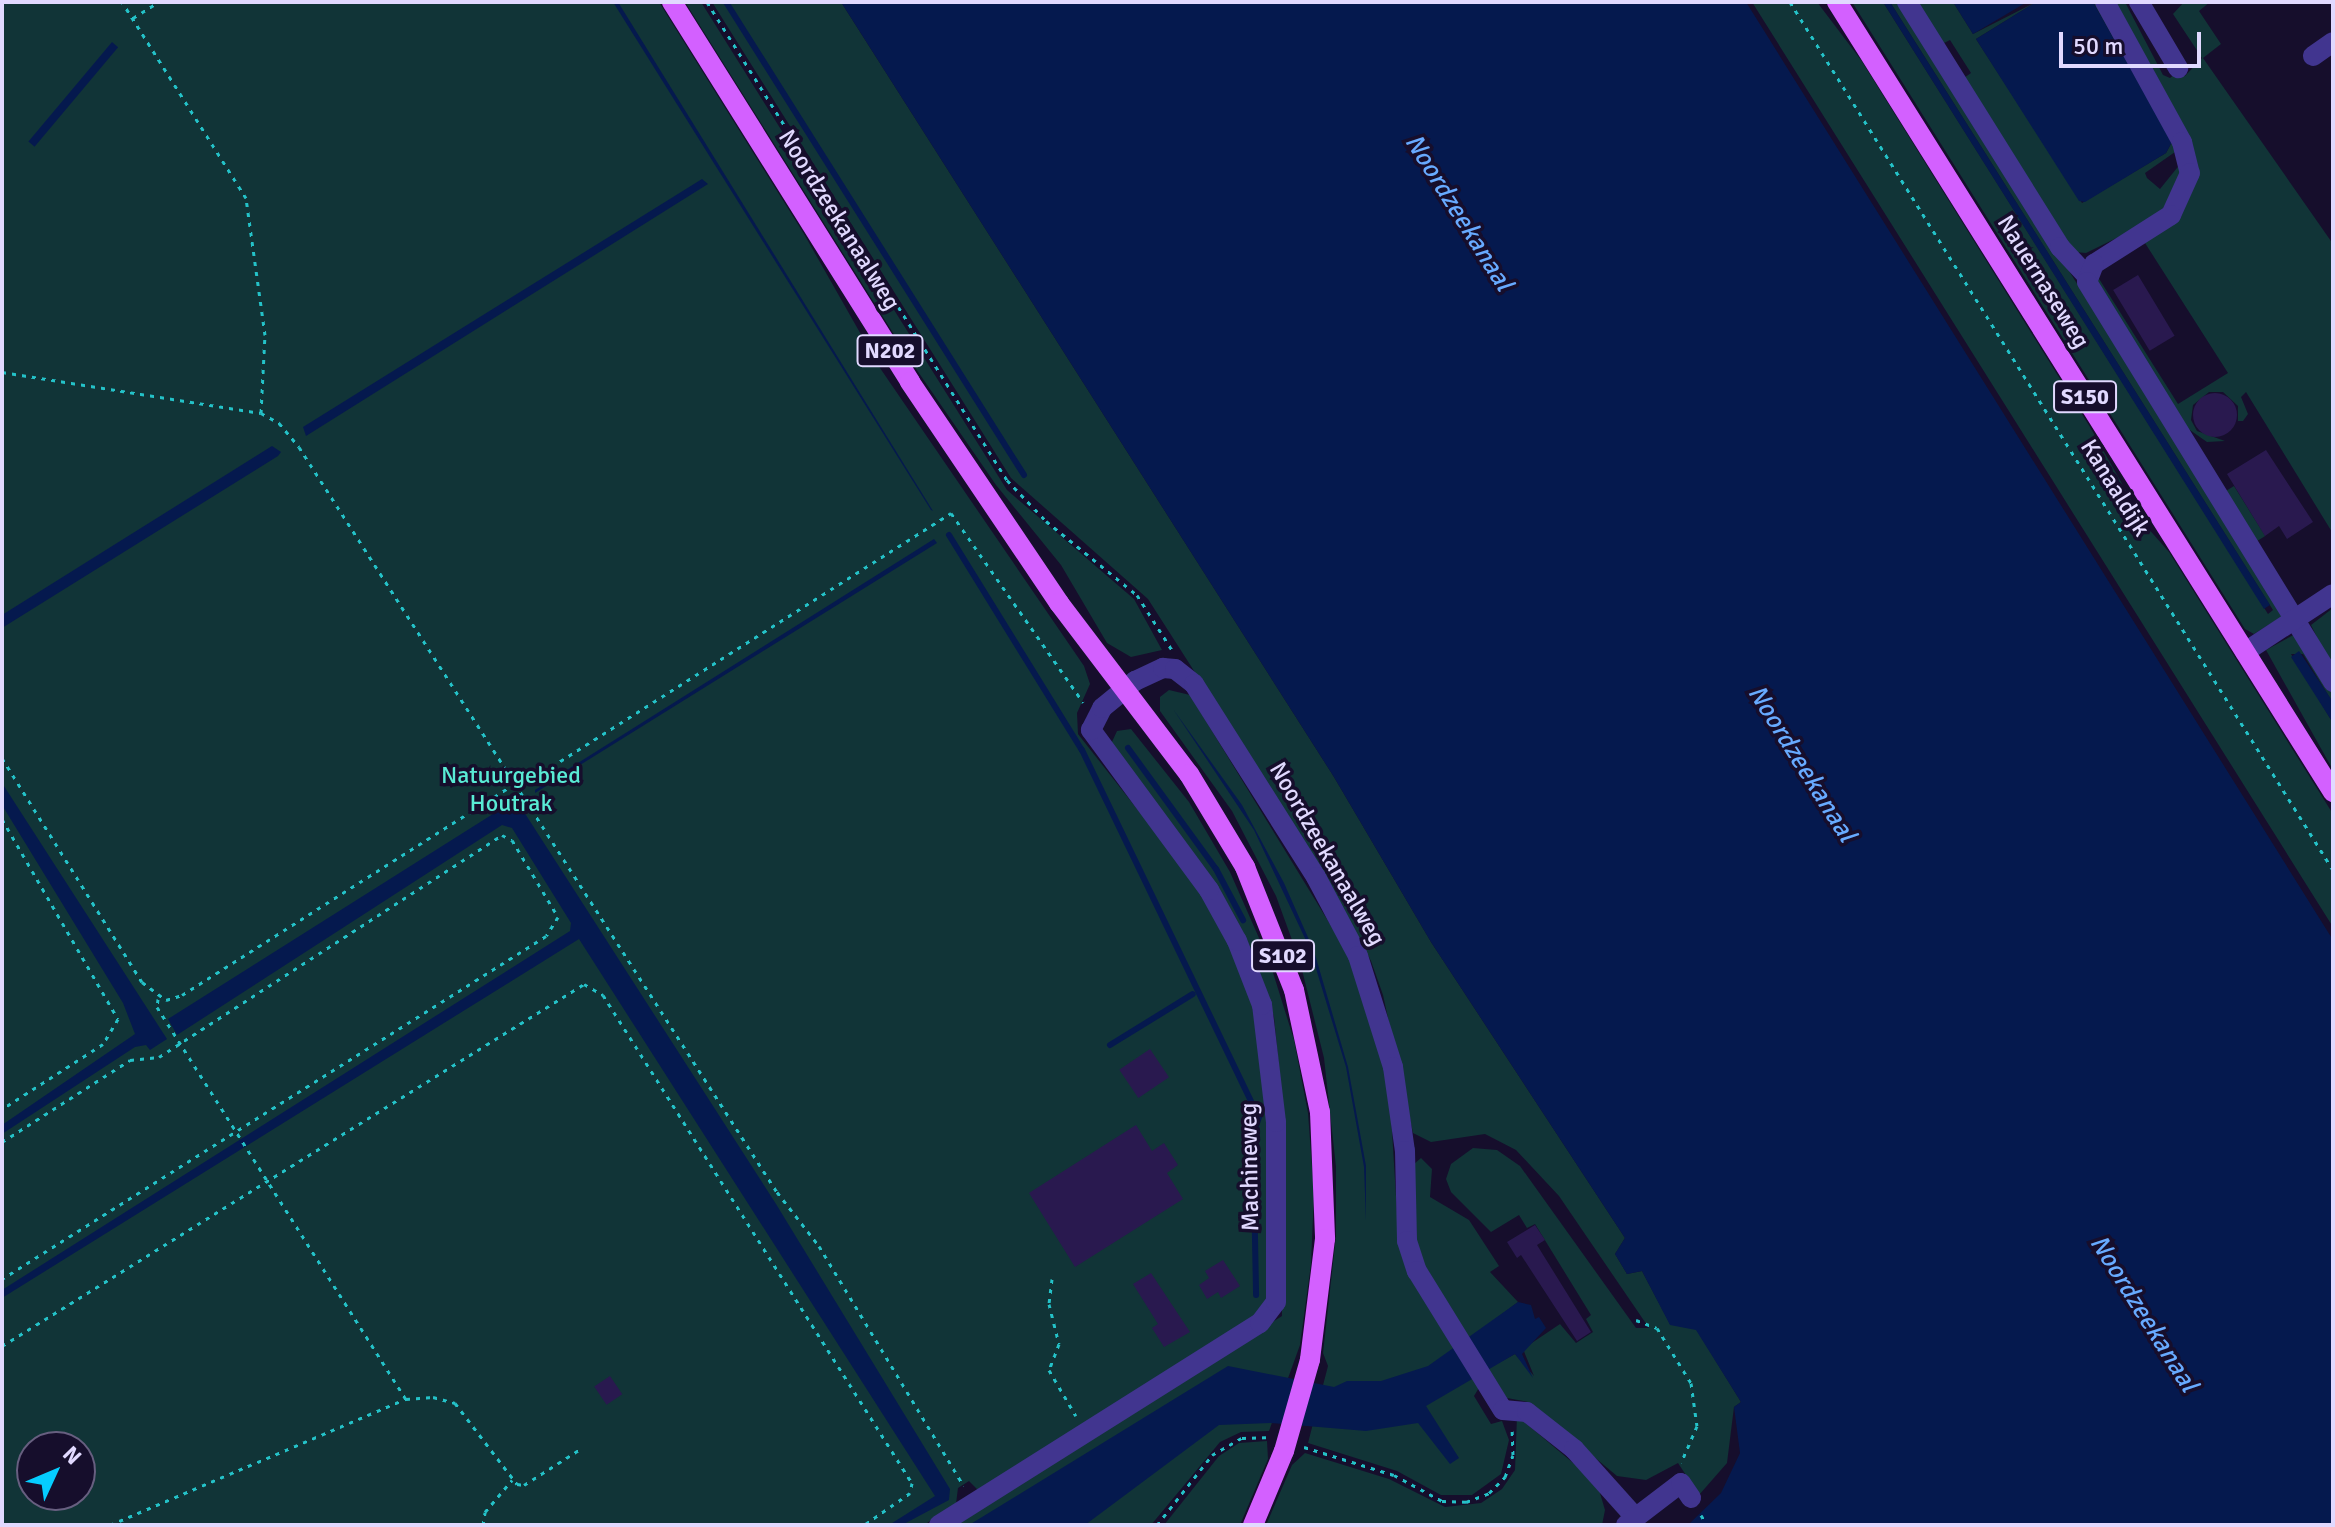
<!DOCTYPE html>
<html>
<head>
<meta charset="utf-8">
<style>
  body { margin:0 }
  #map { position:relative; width:2335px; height:1527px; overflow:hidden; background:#160e2c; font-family:Signika,sans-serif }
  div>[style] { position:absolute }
  .green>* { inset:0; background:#113437; transform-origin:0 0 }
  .water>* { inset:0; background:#05194e; transform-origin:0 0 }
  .stream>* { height:6px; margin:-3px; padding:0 3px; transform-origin:3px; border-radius:3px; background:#05194e }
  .building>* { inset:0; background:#29194f; transform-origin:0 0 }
  .round { border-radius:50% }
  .path>* { height:3px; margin-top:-1.5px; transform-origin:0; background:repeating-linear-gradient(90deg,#24c2c8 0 4px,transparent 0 10px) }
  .minor>* { height:20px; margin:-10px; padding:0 10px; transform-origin:10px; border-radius:10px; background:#41358f }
  .major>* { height:20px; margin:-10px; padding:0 10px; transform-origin:10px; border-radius:10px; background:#d360ff }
  .major-bridge>* { height:20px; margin:-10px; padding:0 10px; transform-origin:10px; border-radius:10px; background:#d360ff }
  span { translate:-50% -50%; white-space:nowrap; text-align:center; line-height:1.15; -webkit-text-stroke:7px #160e2c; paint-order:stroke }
  .shield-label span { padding:2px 6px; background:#160e2c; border:2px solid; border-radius:6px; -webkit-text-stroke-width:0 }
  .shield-label { font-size:22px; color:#e1d9ff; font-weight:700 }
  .street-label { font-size:24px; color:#e1d9ff }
  .park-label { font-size:24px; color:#59ebd5 }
  .water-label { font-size:26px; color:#67aaff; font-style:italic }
  .frame { position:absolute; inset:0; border:4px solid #e1d9ff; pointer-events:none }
  .north { position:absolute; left:16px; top:1431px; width:80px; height:80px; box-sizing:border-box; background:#160e2c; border:2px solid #675f80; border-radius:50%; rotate:46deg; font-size:22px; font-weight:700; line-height:32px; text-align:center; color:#e1d9ff }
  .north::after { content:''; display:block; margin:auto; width:28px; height:36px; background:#05cdff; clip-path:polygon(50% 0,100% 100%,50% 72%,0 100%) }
  .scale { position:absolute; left:2059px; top:32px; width:142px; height:36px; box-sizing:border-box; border:4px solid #e1d9ff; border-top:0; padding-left:10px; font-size:24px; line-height:28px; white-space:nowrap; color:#e1d9ff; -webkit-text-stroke:6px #160e2c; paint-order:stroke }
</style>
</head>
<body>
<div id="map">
  <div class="green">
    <div style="clip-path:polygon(evenodd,2px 2px,659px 2px,804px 234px,880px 368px,1084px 666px,1090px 684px,1077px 713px,1078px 734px,1193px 880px,1227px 940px,1254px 1006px,1266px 1080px,1269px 1265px,1266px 1303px,1258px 1314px,978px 1490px,969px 1481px,958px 1488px,956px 1504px,924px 1525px,2px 1525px,2px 2px,32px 1447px,80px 1447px,80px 1495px,32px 1495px,32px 1447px)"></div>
    <div style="clip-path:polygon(685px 2px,701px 2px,1007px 490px,1134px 599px,1162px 650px,1131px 657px,1107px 643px,1061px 565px,996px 485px,912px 363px)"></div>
    <div style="clip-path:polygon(712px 2px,841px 2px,1334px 777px,1431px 942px,1625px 1238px,1615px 1254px,1627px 1274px,1642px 1271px,1670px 1324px,1696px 1329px,1741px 1402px,1734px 1407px,1727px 1463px,1699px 1495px,1678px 1463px,1646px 1480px,1617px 1476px,1528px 1402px,1507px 1398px,1487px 1369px,1515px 1354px,1534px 1376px,1523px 1349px,1560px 1324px,1576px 1343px,1593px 1332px,1586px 1319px,1591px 1315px,1535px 1224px,1527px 1228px,1519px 1215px,1491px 1232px,1451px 1192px,1446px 1179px,1451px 1164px,1473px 1148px,1497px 1150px,1520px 1166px,1636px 1328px,1649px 1328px,1559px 1196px,1516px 1150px,1485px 1134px,1431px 1142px,1413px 1133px,1383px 995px,1371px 961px,1326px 877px,1148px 599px,1011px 478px)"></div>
    <div style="clip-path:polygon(1752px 2px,1817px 2px,1861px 60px,2090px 427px,2146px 526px,2169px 552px,2333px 814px,2333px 927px)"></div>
    <div style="clip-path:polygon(1852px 2px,1883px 2px,2268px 614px,2273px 610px,1890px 2px,1901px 2px,2284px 615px,2254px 634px,2245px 629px)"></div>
    <div style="clip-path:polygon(1913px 2px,1953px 2px,1973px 34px,2036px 2px,1976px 39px,2082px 203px,2166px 153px,2172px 142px,2093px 2px,2100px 2px,2172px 133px,2175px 152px,2145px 173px,2147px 178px,2160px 189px,2181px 163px,2180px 194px,2145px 224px,2086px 253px,2075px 252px,1961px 80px,1971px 73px,1950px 40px,1940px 45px)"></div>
    <div style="clip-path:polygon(2110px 2px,2125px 2px,2163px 75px,2170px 78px,2179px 71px,2185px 76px,2202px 58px,2173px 14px,2184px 2px,2210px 2px,2199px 11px,2221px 44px,2203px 58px,2333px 244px,2332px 532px,2246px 392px,2241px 397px,2248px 414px,2243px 421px,2238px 421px,2238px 406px,2223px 392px,2209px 392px,2193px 405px,2191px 420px,2197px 431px,2225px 441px,2207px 442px,2187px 428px,2092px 277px,2096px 274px,2178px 404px,2228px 373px,2145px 243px,2193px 187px)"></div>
    <div style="left:2234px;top:486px;width:59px;height:11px;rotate:58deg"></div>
    <div style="clip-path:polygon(2333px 608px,2333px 670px,2311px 625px)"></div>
    <div style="clip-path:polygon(2297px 633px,2333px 691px,2333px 703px,2303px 654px,2291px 654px,2333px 723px,2333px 770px,2266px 650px)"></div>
    <div style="clip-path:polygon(1169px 690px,1190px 695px,1347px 952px,1380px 1046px,1390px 1098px,1397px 1213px,1480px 1386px,1474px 1396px,1491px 1424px,1502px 1421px,1509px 1440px,1501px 1474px,1472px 1495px,1441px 1495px,1397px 1471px,1308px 1443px,1328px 1366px,1323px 1353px,1336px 1236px,1336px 1167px,1324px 1058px,1300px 962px,1276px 896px,1232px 811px,1160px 711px,1160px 697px)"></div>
    <div style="clip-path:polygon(1131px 729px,1189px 802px,1230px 872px,1270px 963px,1294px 1040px,1308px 1113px,1314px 1194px,1311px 1264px,1300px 1345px,1269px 1431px,1241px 1432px,1220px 1442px,1151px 1525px,953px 1525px,1282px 1316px,1282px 1098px,1274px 1017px,1268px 995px,1111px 744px,1117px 731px)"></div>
    <div style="clip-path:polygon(1421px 1158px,1432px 1169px,1430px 1197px,1469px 1220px,1499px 1266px,1490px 1272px,1518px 1302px,1469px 1339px,1417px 1252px,1414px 1164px)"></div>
    <div style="clip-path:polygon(1517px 1416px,1597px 1483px,1605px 1510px,1602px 1525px,1266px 1525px,1292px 1465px,1305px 1453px,1389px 1479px,1445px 1507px,1481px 1503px,1502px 1489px,1515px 1470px)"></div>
    <div style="clip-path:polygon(1267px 1441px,1268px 1459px,1240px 1525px,1164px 1525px,1219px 1456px,1239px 1443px)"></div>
  </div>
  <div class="water">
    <div style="clip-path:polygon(613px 2px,618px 2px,933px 511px,931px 510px)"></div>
    <div style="clip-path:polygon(841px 2px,1746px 2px,2333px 940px,2333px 1525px,1688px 1525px,1721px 1493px,1740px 1453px,1734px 1407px,1741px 1402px,1696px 1330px,1670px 1325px,1642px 1271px,1627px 1274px,1615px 1254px,1625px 1238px,1431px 942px,1334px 777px)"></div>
    <div style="clip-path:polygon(1883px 2px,1890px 2px,2270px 605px,2264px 609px)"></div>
    <div style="clip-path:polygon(1953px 2px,2027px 2px,1973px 34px)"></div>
    <div style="clip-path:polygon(2036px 2px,2093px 2px,2172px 142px,2166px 153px,2085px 202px,2079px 201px,1976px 39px)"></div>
    <div style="left:112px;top:42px;width:8px;height:130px;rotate:40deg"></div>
    <div style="clip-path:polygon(702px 179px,708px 184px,306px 436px,303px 427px)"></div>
    <div style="clip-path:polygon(272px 446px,281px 452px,278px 456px,2px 628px,2px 615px)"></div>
    <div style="clip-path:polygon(934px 539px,937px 543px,535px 793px,535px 790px)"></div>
    <div style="clip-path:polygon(2299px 651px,2333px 702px,2333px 723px,2291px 657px)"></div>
    <div style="clip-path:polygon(1173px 709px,1242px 805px,1284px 883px,1314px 951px,1348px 1067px,1366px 1166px,1366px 1221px,1364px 1167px,1346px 1067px,1310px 949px,1254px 830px)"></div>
    <div style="clip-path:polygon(2px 783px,167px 1039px,150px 1050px,146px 1045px,135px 1047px,2px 1134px,2px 1125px,135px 1034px,123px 1003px,2px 805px)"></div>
    <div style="clip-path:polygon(512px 802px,524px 812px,776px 1204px,950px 1489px,949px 1500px,902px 1525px,889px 1525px,935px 1496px,579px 939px,2px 1298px,2px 1290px,570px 931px,571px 923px,512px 828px,502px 825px,177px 1035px,168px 1019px)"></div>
    <div style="clip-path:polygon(1518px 1302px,1531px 1305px,1535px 1319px,1539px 1317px,1546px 1328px,1522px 1354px,1533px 1378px,1515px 1354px,1426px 1406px,1459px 1458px,1450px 1464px,1418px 1423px,1366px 1431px,1271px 1423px,1219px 1425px,1085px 1525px,969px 1525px,1228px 1366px,1334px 1387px,1347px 1381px,1381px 1381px,1428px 1366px)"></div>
  </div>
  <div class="stream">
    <div style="left:726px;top:2px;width:559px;rotate:57.79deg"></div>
    <div style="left:949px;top:535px;width:253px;rotate:58.3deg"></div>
    <div style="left:1082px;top:750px;width:407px;rotate:64.3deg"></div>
    <div style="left:1259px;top:1117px;width:18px;rotate:109deg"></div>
    <div style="left:1253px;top:1134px;width:161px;rotate:88.9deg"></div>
    <div style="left:1128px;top:748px;width:150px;rotate:54deg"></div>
    <div style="left:1216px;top:869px;width:58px;rotate:62.1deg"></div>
    <div style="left:1110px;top:1045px;width:97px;rotate:-31.6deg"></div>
  </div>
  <div class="building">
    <div style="left:2138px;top:275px;width:71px;height:29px;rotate:59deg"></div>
    <div class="round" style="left:2193px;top:393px;width:44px;height:44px"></div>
    <div style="clip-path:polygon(2266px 450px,2313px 522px,2287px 539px,2279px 526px,2265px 536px,2227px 474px)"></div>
    <div style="left:1150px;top:1049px;width:34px;height:37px;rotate:56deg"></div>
    <div style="clip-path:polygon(1136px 1125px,1152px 1151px,1164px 1143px,1178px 1165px,1167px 1173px,1183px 1199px,1075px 1267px,1029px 1193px)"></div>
    <div style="clip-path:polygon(1535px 1225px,1545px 1240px,1537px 1245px,1591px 1332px,1577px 1341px,1521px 1255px,1517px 1258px,1507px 1242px)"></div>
    <div style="clip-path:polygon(1223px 1260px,1240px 1286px,1221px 1298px,1218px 1292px,1207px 1299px,1199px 1285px,1209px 1278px,1205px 1271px)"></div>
    <div style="clip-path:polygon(1151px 1273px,1190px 1332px,1164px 1347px,1152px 1328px,1158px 1324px,1133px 1284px)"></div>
    <div style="left:610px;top:1376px;width:22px;height:19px;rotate:56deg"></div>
  </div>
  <div class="path">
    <div style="left:707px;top:2px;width:564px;rotate:57.89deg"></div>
    <div style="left:1007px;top:480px;width:57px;rotate:46.4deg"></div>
    <div style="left:1046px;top:521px;width:117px;rotate:39.1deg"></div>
    <div style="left:1137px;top:595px;width:65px;rotate:57.5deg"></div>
    <div style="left:1790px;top:2px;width:1024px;rotate:57.97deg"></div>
    <div style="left:133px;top:18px;width:31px;rotate:-32deg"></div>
    <div style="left:2px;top:372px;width:262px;rotate:9deg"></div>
    <div style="left:261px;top:413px;width:78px;rotate:-87.1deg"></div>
    <div style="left:265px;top:335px;width:138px;rotate:-97.9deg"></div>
    <div style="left:246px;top:198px;width:232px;rotate:-122.3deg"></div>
    <div style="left:261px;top:413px;width:21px;rotate:29deg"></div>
    <div style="left:279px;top:423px;width:31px;rotate:50deg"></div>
    <div style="left:299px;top:447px;width:885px;rotate:57.32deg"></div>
    <div style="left:777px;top:1192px;width:68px;rotate:52.1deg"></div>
    <div style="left:819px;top:1246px;width:280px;rotate:58.9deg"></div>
    <div style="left:2px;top:758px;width:264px;rotate:58deg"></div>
    <div style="left:142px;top:982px;width:30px;rotate:37deg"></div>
    <div style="left:166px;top:1000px;width:17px;rotate:-17deg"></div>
    <div style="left:182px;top:995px;width:392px;rotate:-32.4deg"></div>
    <div style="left:518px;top:788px;width:513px;rotate:-32.42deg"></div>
    <div style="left:951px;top:513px;width:231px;rotate:55.1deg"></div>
    <div style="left:2px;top:819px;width:231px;rotate:59.9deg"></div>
    <div style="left:118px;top:1019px;width:29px;rotate:121deg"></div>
    <div style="left:103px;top:1044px;width:120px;rotate:147.2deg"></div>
    <div style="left:158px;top:999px;width:8px;rotate:97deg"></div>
    <div style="left:157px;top:1007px;width:464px;rotate:57.6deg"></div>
    <div style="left:2px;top:1142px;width:152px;rotate:-32.6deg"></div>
    <div style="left:130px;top:1060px;width:29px;rotate:-6deg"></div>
    <div style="left:159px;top:1057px;width:409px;rotate:-32.9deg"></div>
    <div style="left:502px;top:835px;width:11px;rotate:27deg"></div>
    <div style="left:512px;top:840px;width:90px;rotate:59.1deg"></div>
    <div style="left:558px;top:917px;width:22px;rotate:122deg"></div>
    <div style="left:546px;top:936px;width:643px;rotate:147.77deg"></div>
    <div style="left:1052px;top:1279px;width:25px;rotate:97deg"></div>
    <div style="left:1049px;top:1304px;width:41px;rotate:76deg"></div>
    <div style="left:1059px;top:1344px;width:28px;rotate:111deg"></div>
    <div style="left:1049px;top:1370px;width:53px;rotate:59.6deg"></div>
    <div style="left:1636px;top:1320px;width:22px;rotate:21deg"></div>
    <div style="left:1657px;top:1328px;width:65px;rotate:58.3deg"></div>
    <div style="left:1691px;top:1383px;width:43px;rotate:82.1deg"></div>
    <div style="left:1697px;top:1426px;width:40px;rotate:113.4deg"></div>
    <div style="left:2px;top:1346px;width:685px;rotate:-31.88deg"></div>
    <div style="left:584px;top:984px;width:22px;rotate:30deg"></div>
    <div style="left:603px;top:995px;width:578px;rotate:57.66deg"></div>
    <div style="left:912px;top:1483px;width:10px;rotate:101deg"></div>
    <div style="left:910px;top:1493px;width:56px;rotate:145.2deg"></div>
    <div style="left:1304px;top:1447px;width:94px;rotate:17.3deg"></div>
    <div style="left:1394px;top:1475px;width:55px;rotate:28.4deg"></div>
    <div style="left:1442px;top:1501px;width:24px;rotate:2deg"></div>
    <div style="left:1466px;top:1502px;width:25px;rotate:-21deg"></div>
    <div style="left:1489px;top:1493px;width:23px;rotate:-45deg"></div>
    <div style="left:1505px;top:1477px;width:23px;rotate:-70deg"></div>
    <div style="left:1513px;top:1455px;width:24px;rotate:-92deg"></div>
    <div style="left:1701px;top:1515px;width:12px;rotate:59deg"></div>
    <div style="left:110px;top:1525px;width:322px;rotate:-23.1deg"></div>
    <div style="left:406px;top:1399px;width:27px;rotate:-4deg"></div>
    <div style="left:433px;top:1397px;width:23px;rotate:15deg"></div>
    <div style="left:455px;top:1403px;width:102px;rotate:52.6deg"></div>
    <div style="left:517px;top:1484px;width:7px;rotate:8deg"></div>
    <div style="left:524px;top:1485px;width:65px;rotate:-32.5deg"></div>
    <div style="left:483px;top:1525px;width:13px;rotate:-81deg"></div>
    <div style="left:485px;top:1512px;width:42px;rotate:-49.8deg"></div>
    <div style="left:1157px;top:1525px;width:89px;rotate:-51.8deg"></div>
    <div style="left:1212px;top:1455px;width:34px;rotate:-30deg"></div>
    <div style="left:1242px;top:1438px;width:24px;rotate:-2deg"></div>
  </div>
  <div class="minor">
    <div style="left:1907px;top:2px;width:289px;rotate:58deg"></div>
    <div style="left:2060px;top:247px;width:40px;rotate:47deg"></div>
    <div style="left:2105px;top:2px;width:160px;rotate:61.2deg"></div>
    <div style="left:2182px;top:142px;width:32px;rotate:76deg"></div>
    <div style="left:2190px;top:173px;width:46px;rotate:114.3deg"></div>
    <div style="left:2171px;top:215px;width:91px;rotate:147.5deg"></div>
    <div style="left:2094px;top:264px;width:19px;rotate:111deg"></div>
    <div style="left:2087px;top:282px;width:470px;rotate:58.4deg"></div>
    <div style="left:2139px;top:2px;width:77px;rotate:59.4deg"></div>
    <div style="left:2313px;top:56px;width:24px;rotate:-35deg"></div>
    <div style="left:2245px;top:652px;width:105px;rotate:-33.4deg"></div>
    <div style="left:939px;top:1525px;width:379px;rotate:-32.2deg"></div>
    <div style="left:1260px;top:1323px;width:26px;rotate:-53deg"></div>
    <div style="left:1276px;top:1302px;width:180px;rotate:-90deg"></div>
    <div style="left:1276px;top:1122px;width:118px;rotate:-96.8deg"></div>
    <div style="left:1262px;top:1005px;width:69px;rotate:-111.3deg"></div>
    <div style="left:1237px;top:941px;width:58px;rotate:-118.8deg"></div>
    <div style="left:1209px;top:890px;width:199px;rotate:-126.4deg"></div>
    <div style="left:1091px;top:730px;width:25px;rotate:-63deg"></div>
    <div style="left:1102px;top:708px;width:43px;rotate:-39.3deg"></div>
    <div style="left:1135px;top:681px;width:31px;rotate:-25deg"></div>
    <div style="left:1163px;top:668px;width:12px;rotate:5deg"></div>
    <div style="left:1175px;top:669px;width:24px;rotate:38deg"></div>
    <div style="left:1194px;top:684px;width:228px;rotate:57.7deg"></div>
    <div style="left:1316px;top:877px;width:89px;rotate:62deg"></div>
    <div style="left:1358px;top:956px;width:116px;rotate:72.5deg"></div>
    <div style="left:1393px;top:1067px;width:85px;rotate:81.9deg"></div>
    <div style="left:1405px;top:1151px;width:90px;rotate:88.7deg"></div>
    <div style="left:1407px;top:1241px;width:32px;rotate:72deg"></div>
    <div style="left:1417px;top:1271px;width:163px;rotate:58.3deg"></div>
    <div style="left:1503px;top:1410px;width:24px;rotate:5deg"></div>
    <div style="left:1527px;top:1412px;width:60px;rotate:38.2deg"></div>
    <div style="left:1574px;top:1449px;width:91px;rotate:48.1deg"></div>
    <div style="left:1626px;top:1525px;width:69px;rotate:-37.4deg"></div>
    <div style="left:1681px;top:1483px;width:18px;rotate:56deg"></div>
  </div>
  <div class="major">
    <div style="left:672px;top:2px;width:448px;rotate:57.9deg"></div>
    <div style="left:910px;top:382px;width:267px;rotate:56deg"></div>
    <div style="left:1059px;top:603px;width:215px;rotate:52.8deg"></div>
    <div style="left:1189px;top:774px;width:109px;rotate:58.9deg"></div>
    <div style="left:1245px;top:867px;width:132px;rotate:68.3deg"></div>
    <div style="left:1294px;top:990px;width:125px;rotate:78deg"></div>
    <div style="left:1320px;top:1112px;width:127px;rotate:87.7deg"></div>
    <div style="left:1325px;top:1239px;width:122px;rotate:97.1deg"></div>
    <div style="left:1837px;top:2px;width:933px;rotate:57.88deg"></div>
    <div style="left:1253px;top:1525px;width:80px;rotate:-67.3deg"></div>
  </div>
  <div class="major-bridge">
    <div style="left:1284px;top:1451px;width:95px;rotate:-74.1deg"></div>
  </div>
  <div class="shield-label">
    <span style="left:890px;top:351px">N202</span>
    <span style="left:2085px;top:397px">S150</span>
    <span style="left:1283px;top:956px">S102</span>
  </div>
  <div class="street-label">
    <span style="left:839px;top:220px;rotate:58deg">Noordzeekanaalweg</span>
    <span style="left:2043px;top:282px;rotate:58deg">Nauernaseweg</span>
    <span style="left:2115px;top:488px;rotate:58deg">Kanaaldijk</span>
    <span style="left:1327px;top:854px;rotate:60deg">Noordzeekanaalweg</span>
    <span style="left:1250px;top:1167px;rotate:-91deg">Machineweg</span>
  </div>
  <div class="park-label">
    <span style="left:511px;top:790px">Natuurgebied<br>Houtrak</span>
  </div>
  <div class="water-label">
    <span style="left:1458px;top:213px;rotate:58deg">Noordzeekanaal</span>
    <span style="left:1801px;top:764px;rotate:58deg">Noordzeekanaal</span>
    <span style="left:2143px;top:1314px;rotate:58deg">Noordzeekanaal</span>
  </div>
  <div class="frame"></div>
  <div class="north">N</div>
  <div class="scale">50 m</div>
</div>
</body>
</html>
